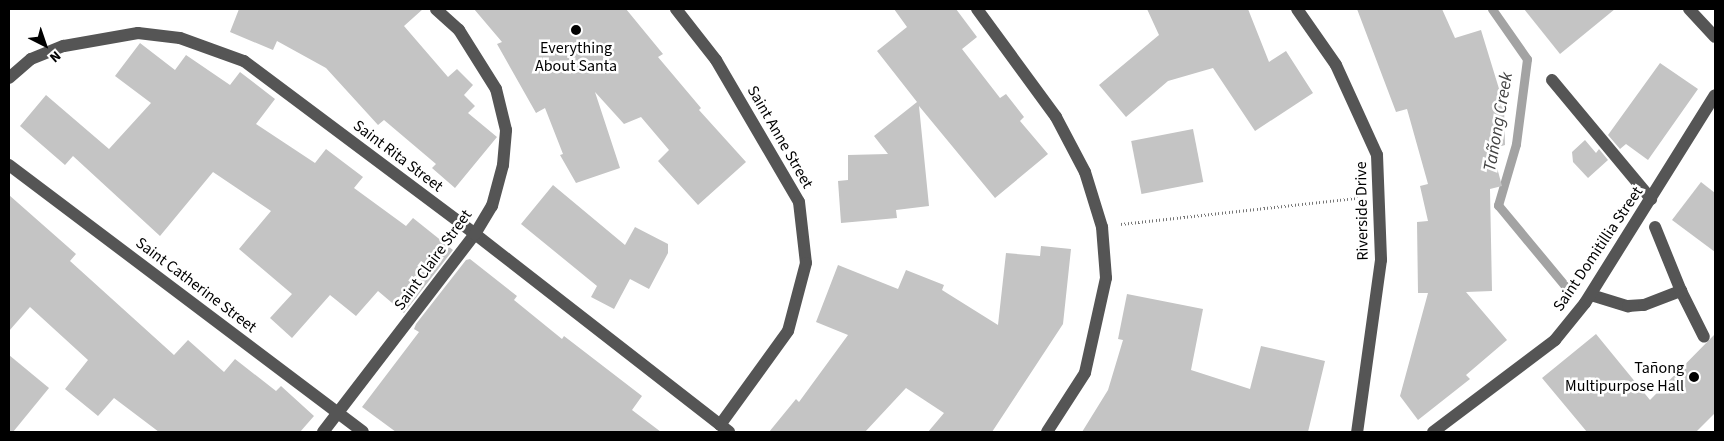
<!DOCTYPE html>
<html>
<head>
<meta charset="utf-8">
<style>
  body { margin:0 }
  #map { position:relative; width:1724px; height:441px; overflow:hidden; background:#fff; font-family:"Source Sans 3",sans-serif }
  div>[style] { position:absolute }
  .stream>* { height:9px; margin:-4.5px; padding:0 4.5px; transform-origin:4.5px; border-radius:4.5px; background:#a3a3a3 }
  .building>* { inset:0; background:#c4c4c4; transform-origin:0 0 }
  .path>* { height:3px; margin-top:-1.5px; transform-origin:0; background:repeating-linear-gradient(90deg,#777 0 1px,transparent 0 3.5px) }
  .minor>* { height:12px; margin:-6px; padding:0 6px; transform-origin:6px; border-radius:6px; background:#555 }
  .dots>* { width:14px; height:14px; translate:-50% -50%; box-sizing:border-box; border:2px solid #fff; border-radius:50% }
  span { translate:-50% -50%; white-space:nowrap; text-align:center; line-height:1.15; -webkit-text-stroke:5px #fff; paint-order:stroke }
  .poi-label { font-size:16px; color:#000 }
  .right { translate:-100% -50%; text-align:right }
  .street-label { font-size:16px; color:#000 }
  .water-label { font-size:18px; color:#444; font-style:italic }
  .frame { position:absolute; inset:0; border:10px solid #000; pointer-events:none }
  .north { position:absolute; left:20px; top:20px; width:50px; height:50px; -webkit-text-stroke:4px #fff; paint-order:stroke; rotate:139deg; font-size:14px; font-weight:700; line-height:20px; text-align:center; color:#000 }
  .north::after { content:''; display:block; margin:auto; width:18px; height:22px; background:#000; clip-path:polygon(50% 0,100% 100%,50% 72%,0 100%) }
</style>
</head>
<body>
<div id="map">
  <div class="stream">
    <div style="left:1492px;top:9px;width:61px;rotate:55deg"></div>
    <div style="left:1527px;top:59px;width:86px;rotate:97.4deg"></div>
    <div style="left:1516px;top:144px;width:64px;rotate:106.4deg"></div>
    <div style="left:1498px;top:205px;width:107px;rotate:50.3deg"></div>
  </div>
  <div class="building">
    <div style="clip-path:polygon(239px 9px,423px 9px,404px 26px,448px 77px,457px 69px,473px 85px,464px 95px,475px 106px,468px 113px,497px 137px,455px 188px,432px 168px,436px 164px,384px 120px,378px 125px,326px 68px,277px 41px,273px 50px,230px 32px)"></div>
    <div style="clip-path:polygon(474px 9px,626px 9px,663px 54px,658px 57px,701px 108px,699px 110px,746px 162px,698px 205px,658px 161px,669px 150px,641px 117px,624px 124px,595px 92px,620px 168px,576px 183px,560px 155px,563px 154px,545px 108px,536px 113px,497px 44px,502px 42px)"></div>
    <div style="clip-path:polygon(894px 9px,956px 9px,977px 37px,962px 49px,1000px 98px,1006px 94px,1024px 117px,1020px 121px,1048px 154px,995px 198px,919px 106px,929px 206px,896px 210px,897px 218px,841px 223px,838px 181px,848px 180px,848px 155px,888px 154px,874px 136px,917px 102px,877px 51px,907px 27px)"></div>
    <div style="clip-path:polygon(1147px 9px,1248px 9px,1269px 62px,1286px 51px,1313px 93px,1255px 131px,1213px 68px,1168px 81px,1126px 117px,1099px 85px,1159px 35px)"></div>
    <div style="clip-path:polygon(1357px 9px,1442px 9px,1455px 38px,1481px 30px,1504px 105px,1505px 145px,1492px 149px,1502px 186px,1490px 189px,1492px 291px,1466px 292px,1507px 340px,1466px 375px,1470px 379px,1418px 420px,1400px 396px,1428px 293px,1418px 293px,1417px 222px,1428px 221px,1420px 186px,1428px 184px,1407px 109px,1396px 112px)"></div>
    <div style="clip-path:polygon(1524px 9px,1615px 9px,1560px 54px)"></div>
    <div style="clip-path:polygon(140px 43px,175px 70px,186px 55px,230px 85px,240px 72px,275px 99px,256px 124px,315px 163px,326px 149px,363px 177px,354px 188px,406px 226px,413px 218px,453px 250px,404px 313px,378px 291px,356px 316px,330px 295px,292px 338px,270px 318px,292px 294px,239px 249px,271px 211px,213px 172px,160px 236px,73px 156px,65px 165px,20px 126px,46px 95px,109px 149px,151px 103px,115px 76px)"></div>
    <div style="clip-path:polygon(1660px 63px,1698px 89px,1648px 160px,1626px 144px,1620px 149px,1608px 135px)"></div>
    <div style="left:1193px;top:129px;width:54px;height:63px;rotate:79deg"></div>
    <div style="clip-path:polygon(1585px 140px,1596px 153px,1599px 149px,1608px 160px,1588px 178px,1573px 162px,1572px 152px)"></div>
    <div style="clip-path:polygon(1701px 182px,1715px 193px,1715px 252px,1672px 220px)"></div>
    <div style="clip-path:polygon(553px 185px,625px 245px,635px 227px,668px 244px,668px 253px,649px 289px,630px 279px,614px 309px,591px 297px,597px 286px,521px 224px)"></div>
    <div style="clip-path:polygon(9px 195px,76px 254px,70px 261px,174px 355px,188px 340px,224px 372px,235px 359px,276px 391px,281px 386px,314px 416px,300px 432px,159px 432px,114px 398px,98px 416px,65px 389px,88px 360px,30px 307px,9px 331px)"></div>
    <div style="clip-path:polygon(1041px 246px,1071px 249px,1063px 324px,992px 432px,928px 432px,944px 413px,906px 388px,865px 432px,769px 432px,796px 399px,799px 402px,848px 335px,816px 322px,838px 265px,898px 289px,906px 270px,944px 285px,942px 290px,998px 325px,1006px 253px,1040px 256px)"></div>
    <div style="clip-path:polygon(470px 259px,517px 296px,514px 300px,562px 339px,564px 336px,642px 396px,632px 410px,661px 432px,396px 432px,362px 407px,419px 332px,414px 329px,416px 324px,466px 260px)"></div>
    <div style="clip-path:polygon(1127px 294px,1203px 309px,1191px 370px,1250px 389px,1261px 346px,1325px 361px,1308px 432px,1082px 432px,1108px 390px,1123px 340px,1118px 339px)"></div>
    <div style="clip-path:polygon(1596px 334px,1650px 400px,1715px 334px,1715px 413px,1696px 432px,1587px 432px,1542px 378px)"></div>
    <div style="clip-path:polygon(9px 355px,49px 388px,13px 432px,9px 432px)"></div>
  </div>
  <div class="path">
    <div style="left:1121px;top:224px;width:238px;rotate:-6.3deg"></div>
  </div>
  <div class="minor">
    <div style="left:676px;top:9px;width:65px;rotate:51.9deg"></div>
    <div style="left:716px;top:60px;width:164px;rotate:59.7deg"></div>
    <div style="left:799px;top:202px;width:61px;rotate:83.5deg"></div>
    <div style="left:806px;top:263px;width:70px;rotate:104.8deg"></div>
    <div style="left:788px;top:331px;width:116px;rotate:125.9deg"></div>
    <div style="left:977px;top:9px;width:134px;rotate:53.8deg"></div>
    <div style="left:1056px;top:117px;width:62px;rotate:62.2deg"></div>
    <div style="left:1085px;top:172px;width:58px;rotate:72.8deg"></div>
    <div style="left:1102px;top:227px;width:51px;rotate:85.5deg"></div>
    <div style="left:1106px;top:278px;width:97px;rotate:102.5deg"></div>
    <div style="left:1085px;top:373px;width:70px;rotate:122.8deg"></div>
    <div style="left:1297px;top:9px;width:68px;rotate:55.1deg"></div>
    <div style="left:1336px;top:65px;width:99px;rotate:65.5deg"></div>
    <div style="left:1377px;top:155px;width:105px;rotate:87.8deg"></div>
    <div style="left:1381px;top:260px;width:174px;rotate:97.9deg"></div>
    <div style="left:1689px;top:9px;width:38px;rotate:47deg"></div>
    <div style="left:9px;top:78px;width:29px;rotate:-41deg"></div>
    <div style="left:31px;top:59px;width:35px;rotate:-22deg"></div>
    <div style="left:64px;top:46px;width:75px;rotate:-10deg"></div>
    <div style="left:138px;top:33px;width:42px;rotate:6.8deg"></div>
    <div style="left:180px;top:38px;width:68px;rotate:19.8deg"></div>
    <div style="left:244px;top:61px;width:289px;rotate:36.8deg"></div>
    <div style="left:475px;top:234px;width:322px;rotate:37.9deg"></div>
    <div style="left:1552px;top:80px;width:155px;rotate:50.2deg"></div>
    <div style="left:9px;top:165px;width:443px;rotate:37deg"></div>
    <div style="left:1681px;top:291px;width:51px;rotate:63.4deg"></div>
    <div style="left:1591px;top:295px;width:39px;rotate:17deg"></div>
    <div style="left:1628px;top:306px;width:16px;rotate:-4deg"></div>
    <div style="left:1644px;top:305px;width:40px;rotate:-21deg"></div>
    <div style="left:1681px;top:291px;width:69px;rotate:-112.1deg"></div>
    <div style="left:323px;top:432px;width:250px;rotate:-52.5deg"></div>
    <div style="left:475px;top:234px;width:33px;rotate:-59deg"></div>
    <div style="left:492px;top:206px;width:42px;rotate:-75deg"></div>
    <div style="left:503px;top:165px;width:35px;rotate:-85deg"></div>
    <div style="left:506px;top:130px;width:42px;rotate:-103.7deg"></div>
    <div style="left:496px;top:89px;width:70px;rotate:-122.1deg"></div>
    <div style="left:459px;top:30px;width:31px;rotate:-138deg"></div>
    <div style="left:1433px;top:432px;width:153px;rotate:-37deg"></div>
    <div style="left:1555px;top:340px;width:48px;rotate:-51deg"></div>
    <div style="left:1585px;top:303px;width:245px;rotate:-58deg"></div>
  </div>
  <div class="dots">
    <div style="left:576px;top:30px;background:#000"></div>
    <div style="left:1694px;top:377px;background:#000"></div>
  </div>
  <div class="poi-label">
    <span style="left:576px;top:57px">Everything<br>About Santa</span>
    <span class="right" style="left:1684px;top:377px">Tañong<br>Multipurpose Hall</span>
  </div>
  <div class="street-label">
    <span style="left:780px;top:137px;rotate:60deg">Saint Anne Street</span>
    <span style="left:398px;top:156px;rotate:37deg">Saint Rita Street</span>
    <span style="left:1362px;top:211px;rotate:-91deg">Riverside Drive</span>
    <span style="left:1598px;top:249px;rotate:-56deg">Saint Domitillia Street</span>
    <span style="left:433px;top:260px;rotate:-54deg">Saint Claire Street</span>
    <span style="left:196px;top:285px;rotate:37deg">Saint Catherine Street</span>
  </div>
  <div class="water-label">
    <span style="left:1499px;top:122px;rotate:-80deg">Tañong Creek</span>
  </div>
  <div class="frame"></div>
  <div class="north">N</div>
</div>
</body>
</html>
